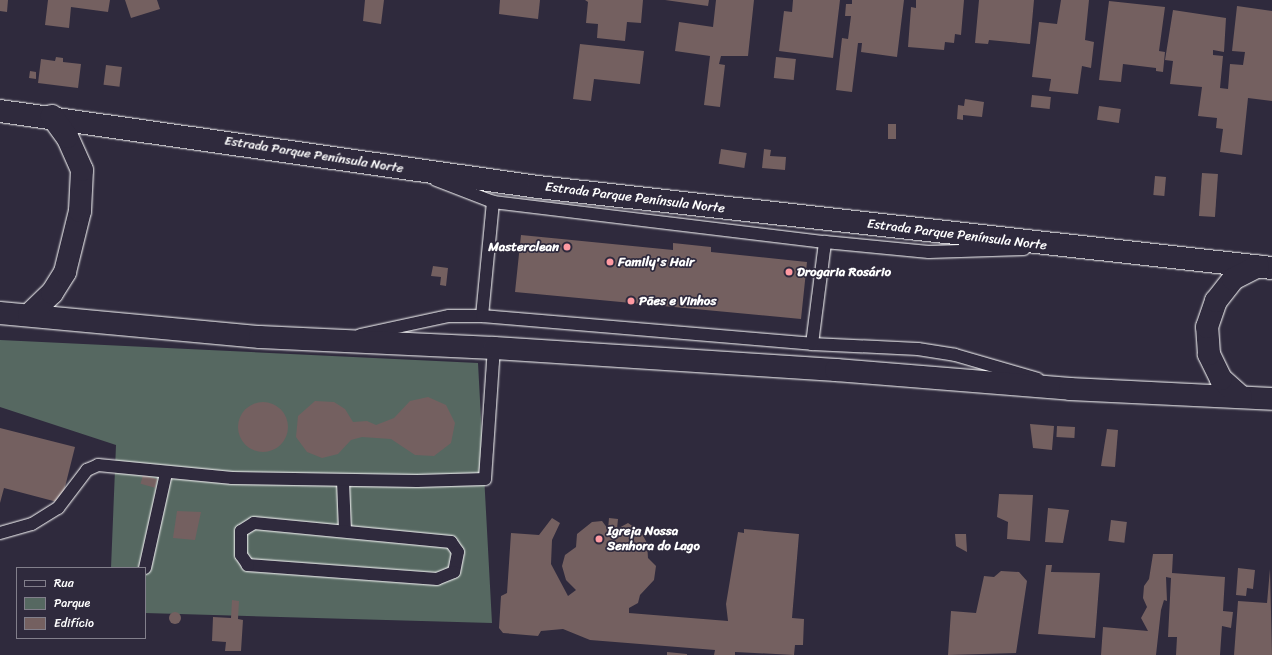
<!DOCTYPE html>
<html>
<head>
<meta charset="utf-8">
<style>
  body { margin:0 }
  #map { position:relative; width:1272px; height:655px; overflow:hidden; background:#2f2a3d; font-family:Sriracha,sans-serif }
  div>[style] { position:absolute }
  .green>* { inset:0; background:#566861 }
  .building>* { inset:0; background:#746060; transform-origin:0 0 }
  .round { border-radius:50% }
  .roads { filter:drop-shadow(0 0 1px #fff) drop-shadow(0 0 1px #fff) }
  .service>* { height:12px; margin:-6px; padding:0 6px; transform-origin:6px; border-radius:6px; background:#2f2a3d }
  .secondary>* { height:22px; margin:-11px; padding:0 11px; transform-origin:11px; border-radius:11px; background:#2f2a3d }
  .dots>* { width:11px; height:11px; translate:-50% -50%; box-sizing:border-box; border:2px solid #2f2a3d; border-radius:50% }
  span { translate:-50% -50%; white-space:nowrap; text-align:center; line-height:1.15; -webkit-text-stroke:3.5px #2f2a3d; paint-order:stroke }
  .street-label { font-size:13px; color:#fff }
  .poi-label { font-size:13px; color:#fff; font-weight:700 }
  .right { translate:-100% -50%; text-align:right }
  .left { translate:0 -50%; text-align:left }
  .legend { position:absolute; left:16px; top:567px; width:130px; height:72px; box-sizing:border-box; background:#2f2a3d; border:1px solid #827f8b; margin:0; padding:5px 7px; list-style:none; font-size:12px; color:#fff }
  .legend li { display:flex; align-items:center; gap:8px; height:20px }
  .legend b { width:20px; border:1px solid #827f8b }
</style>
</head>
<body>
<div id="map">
  <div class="green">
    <div style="clip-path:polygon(0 340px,478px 363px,492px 623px,145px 613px,145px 568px,111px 568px,116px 445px,0 407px)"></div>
  </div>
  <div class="building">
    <div style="clip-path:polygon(0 0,8px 0,7px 12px,0 11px)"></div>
    <div style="clip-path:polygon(48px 0,110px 0,108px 12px,71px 7px,69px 28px,45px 25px)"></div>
    <div style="clip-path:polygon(125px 0,157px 0,160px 9px,131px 18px)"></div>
    <div style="clip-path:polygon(365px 0,384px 0,381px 24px,363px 21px)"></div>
    <div style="clip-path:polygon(500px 0,540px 0,538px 19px,499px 14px)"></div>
    <div style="clip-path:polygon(585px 0,643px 0,641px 23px,627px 22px,625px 41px,597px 38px,598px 24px,586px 23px,588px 2px)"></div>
    <div style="clip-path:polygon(665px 0,709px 0,708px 6px)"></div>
    <div style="clip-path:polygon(716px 0,754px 0,748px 56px,721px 56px,719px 64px,725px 65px,720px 107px,704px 105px,710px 56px,675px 51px,679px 22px,713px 27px)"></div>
    <div style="clip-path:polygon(793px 0,840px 0,833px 58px,779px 51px,784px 11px,792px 12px)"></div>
    <div style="clip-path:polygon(852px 0,904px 0,897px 57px,861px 52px,862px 43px,858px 43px,852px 92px,836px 90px,842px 38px,848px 39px,851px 16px,845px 16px,846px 4px,852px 4px)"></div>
    <div style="clip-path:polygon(916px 0,964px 0,961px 35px,955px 34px,954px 43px,945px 42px,944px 50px,908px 47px,911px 7px,916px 8px)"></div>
    <div style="clip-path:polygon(979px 0,1034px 0,1030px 44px,989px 40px,988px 44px,975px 43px)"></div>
    <div style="clip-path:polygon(1061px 0,1089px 0,1085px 40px,1094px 42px,1091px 68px,1082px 66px,1078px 94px,1049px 91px,1051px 79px,1032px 77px,1039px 22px,1057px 24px)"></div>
    <div style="clip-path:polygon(1109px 1px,1165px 7px,1159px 51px,1165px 52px,1163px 72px,1156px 71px,1156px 68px,1123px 64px,1121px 82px,1099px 80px)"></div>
    <div style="clip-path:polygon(1237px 6px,1272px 11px,1272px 101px,1248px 98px,1242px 155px,1220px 152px,1223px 129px,1216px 128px,1217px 118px,1198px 116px,1202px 87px,1170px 84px,1173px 61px,1165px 60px,1173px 10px,1226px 18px,1224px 52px,1213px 50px,1213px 55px,1223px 56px,1220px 88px,1228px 89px,1230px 64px,1243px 65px,1245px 52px,1232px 51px)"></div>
    <div style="clip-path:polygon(580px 44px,644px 51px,640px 84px,594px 79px,591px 101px,573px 99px)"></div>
    <div style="clip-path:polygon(56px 57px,63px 58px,63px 62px,81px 64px,78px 88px,38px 83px,41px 59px,55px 61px)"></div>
    <div style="left:776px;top:57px;width:20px;height:21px;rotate:6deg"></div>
    <div style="left:106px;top:65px;width:16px;height:20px;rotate:7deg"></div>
    <div style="clip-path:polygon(30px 71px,36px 72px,36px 79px,29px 78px)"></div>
    <div style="left:1032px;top:95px;width:19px;height:12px;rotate:6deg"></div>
    <div style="clip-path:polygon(965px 99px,984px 102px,982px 117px,963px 115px,963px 120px,957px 119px,958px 105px,964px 106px)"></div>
    <div style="left:1099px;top:106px;width:22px;height:14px;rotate:8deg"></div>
    <div style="left:888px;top:124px;width:8px;height:15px"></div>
    <div style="left:721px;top:149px;width:26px;height:15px;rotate:9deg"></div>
    <div style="clip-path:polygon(764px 149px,771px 150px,770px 156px,786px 157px,785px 170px,762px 168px)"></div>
    <div style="left:1202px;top:173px;width:16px;height:43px;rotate:4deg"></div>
    <div style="left:1155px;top:176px;width:11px;height:19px;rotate:5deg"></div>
    <div style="clip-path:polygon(521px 235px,673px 250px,673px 243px,711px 247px,711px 252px,807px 262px,801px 319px,515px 292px)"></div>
    <div style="clip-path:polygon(433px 266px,448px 268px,446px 286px,440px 285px,441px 277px,431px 276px)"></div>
    <div style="clip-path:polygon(428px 397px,446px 405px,455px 423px,451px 443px,434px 456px,415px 455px,391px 439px,362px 437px,351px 440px,338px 454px,322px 458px,307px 452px,296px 437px,298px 416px,315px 401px,334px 402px,345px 409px,353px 422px,367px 421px,376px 425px,394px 418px,410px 401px)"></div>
    <div class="round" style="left:238px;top:402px;width:50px;height:50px"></div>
    <div style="clip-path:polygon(1030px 424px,1054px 426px,1052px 450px,1033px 448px)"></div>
    <div style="left:1057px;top:426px;width:18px;height:11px;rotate:3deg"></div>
    <div style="clip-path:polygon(0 428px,75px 447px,61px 503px,4px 488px,0 503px)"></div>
    <div style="clip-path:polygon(1107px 429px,1118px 430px,1115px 467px,1101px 466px)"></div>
    <div style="left:143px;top:475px;width:15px;height:9px;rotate:16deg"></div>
    <div style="clip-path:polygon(999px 494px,1033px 495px,1030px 541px,1007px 539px,1008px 522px,997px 517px)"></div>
    <div style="clip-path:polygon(1048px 508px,1069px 510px,1063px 543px,1045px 542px)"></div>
    <div style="clip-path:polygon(177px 511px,201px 512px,195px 540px,173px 538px)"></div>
    <div style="clip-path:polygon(552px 518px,560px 523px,552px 540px,551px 564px,568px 596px,576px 590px,566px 580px,562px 566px,565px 555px,576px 547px,577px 534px,592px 522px,602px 521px,608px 529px,609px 518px,618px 519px,617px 529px,628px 523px,641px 532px,647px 543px,648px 558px,656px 566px,654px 580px,640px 595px,638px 603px,629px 608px,629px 613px,728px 621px,726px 604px,738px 532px,744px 533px,744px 529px,799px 534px,792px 618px,804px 619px,803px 645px,795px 645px,794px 655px,735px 652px,735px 655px,714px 655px,715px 650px,590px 640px,563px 629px,541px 631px,538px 636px,503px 633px,499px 628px,501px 596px,507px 593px,511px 533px,539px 535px)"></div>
    <div style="left:1111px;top:520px;width:16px;height:21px;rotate:7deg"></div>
    <div style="clip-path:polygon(955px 534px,966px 534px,967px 552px,956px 546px)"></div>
    <div style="clip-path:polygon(1153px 554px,1173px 554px,1172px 573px,1225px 577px,1223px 611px,1233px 612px,1231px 628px,1222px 626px,1220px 655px,1176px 655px,1177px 637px,1168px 637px,1171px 578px,1166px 577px,1167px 601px,1164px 600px,1161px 610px,1156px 655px,1101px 655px,1103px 627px,1148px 631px,1141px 618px,1147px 607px,1143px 598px,1144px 586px,1149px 579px)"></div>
    <div style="clip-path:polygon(1046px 565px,1052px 565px,1051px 572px,1100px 573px,1095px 638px,1038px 634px)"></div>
    <div style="clip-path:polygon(1238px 568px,1255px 570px,1253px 589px,1247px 588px,1246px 596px,1236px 595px)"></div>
    <div style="clip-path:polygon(1270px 569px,1272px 655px,1234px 655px,1238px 601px,1267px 603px)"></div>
    <div style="clip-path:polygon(1001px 571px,1019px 572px,1027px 581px,1016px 653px,948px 655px,951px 611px,976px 613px,984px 576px,994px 577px)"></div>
    <div style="clip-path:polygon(232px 600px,239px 601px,238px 619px,243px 620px,241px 651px,225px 651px,226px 642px,212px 641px,213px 617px,231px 618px)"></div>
    <div class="round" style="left:169px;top:612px;width:12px;height:12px"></div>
    <div style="clip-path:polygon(667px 652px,687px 654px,687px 655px,667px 655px)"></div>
  </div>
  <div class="roads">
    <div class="service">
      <div style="left:436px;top:180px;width:61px;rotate:21.1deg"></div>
      <div style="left:493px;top:202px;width:334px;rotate:6.9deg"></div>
      <div style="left:825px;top:242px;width:104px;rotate:5.5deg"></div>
      <div style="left:929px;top:252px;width:95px;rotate:-1.8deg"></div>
      <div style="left:482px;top:316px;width:115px;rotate:-84.5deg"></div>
      <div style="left:360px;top:335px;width:91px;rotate:-12.1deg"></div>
      <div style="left:449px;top:316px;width:33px"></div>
      <div style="left:482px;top:316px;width:331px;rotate:4.8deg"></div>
      <div style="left:812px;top:344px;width:106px;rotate:2.7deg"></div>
      <div style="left:918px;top:349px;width:37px;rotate:9deg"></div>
      <div style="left:955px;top:355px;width:86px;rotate:16.1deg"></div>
      <div style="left:812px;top:344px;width:103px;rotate:-82.7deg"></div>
      <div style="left:343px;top:481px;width:50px;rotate:87.7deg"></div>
      <div style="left:254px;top:523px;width:198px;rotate:5.5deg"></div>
      <div style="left:451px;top:542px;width:12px;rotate:55deg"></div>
      <div style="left:458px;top:552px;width:20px;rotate:101deg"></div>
      <div style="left:454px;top:572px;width:18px;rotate:158deg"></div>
      <div style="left:437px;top:579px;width:190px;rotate:-175.8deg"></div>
      <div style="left:248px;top:565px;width:12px;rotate:-125deg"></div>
      <div style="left:241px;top:555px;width:24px;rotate:-90deg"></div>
      <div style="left:241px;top:531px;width:15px;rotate:-32deg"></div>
      <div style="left:0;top:533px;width:33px;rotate:-16deg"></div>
      <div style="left:32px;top:524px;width:31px;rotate:-32deg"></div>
      <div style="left:58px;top:508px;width:48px;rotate:-52.7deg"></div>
      <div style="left:87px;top:470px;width:12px;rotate:-24deg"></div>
      <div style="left:98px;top:465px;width:135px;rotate:5.5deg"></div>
      <div style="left:232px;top:478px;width:185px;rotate:0.9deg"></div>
      <div style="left:417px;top:481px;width:68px;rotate:-1.7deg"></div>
      <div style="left:485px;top:479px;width:131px;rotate:-86.1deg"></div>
      <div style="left:145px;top:568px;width:97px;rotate:-77.5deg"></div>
    </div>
    <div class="secondary">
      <div style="left:0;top:111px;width:543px;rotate:8.04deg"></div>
      <div style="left:538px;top:187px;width:738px;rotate:6.3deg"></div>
      <div style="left:0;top:313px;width:261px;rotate:5.3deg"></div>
      <div style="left:260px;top:337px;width:234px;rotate:2.7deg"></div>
      <div style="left:494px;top:348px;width:343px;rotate:3.7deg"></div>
      <div style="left:836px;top:370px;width:235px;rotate:4.6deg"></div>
      <div style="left:1070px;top:389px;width:202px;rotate:2.8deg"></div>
      <div style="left:29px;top:315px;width:32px;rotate:-44deg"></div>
      <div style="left:52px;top:293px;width:25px;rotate:-58deg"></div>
      <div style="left:65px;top:272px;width:63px;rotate:-76.2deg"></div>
      <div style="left:80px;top:211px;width:41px;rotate:-87.2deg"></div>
      <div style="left:82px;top:170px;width:36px;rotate:-114deg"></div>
      <div style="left:67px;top:137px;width:26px;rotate:-126deg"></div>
      <div style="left:1241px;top:397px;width:27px;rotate:-138deg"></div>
      <div style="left:1221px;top:379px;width:28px;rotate:-116deg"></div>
      <div style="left:1209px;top:354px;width:27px;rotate:-94deg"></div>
      <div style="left:1207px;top:327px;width:28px;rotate:-71deg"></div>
      <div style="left:1216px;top:301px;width:28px;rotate:-52deg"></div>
      <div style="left:1233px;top:279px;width:28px;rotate:-27deg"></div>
    </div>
  </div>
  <div class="dots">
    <div style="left:567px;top:247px;background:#ff9aa2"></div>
    <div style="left:610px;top:262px;background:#ff9aa2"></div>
    <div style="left:789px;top:272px;background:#ff9aa2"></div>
    <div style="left:631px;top:301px;background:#ff9aa2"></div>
    <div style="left:599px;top:539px;background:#ff9aa2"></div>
  </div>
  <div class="street-label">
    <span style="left:314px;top:155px;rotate:9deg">Estrada Parque Península Norte</span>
    <span style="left:635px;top:198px;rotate:7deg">Estrada Parque Península Norte</span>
    <span style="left:957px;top:235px;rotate:7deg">Estrada Parque Península Norte</span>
  </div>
  <div class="poi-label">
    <span class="right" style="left:559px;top:247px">Masterclean</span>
    <span class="left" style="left:618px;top:262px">Family's Hair</span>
    <span class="left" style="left:797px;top:272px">Drogaria Rosário</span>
    <span class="left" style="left:639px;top:301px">Pães e Vinhos</span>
    <span class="left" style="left:607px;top:539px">Igreja Nossa<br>Senhora do Lago</span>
  </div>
  <ul class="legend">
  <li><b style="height:5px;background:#2f2a3d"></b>Rua</li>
  <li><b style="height:11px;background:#566861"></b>Parque</li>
  <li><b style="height:11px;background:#746060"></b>Edifício</li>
  </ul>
</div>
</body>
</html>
